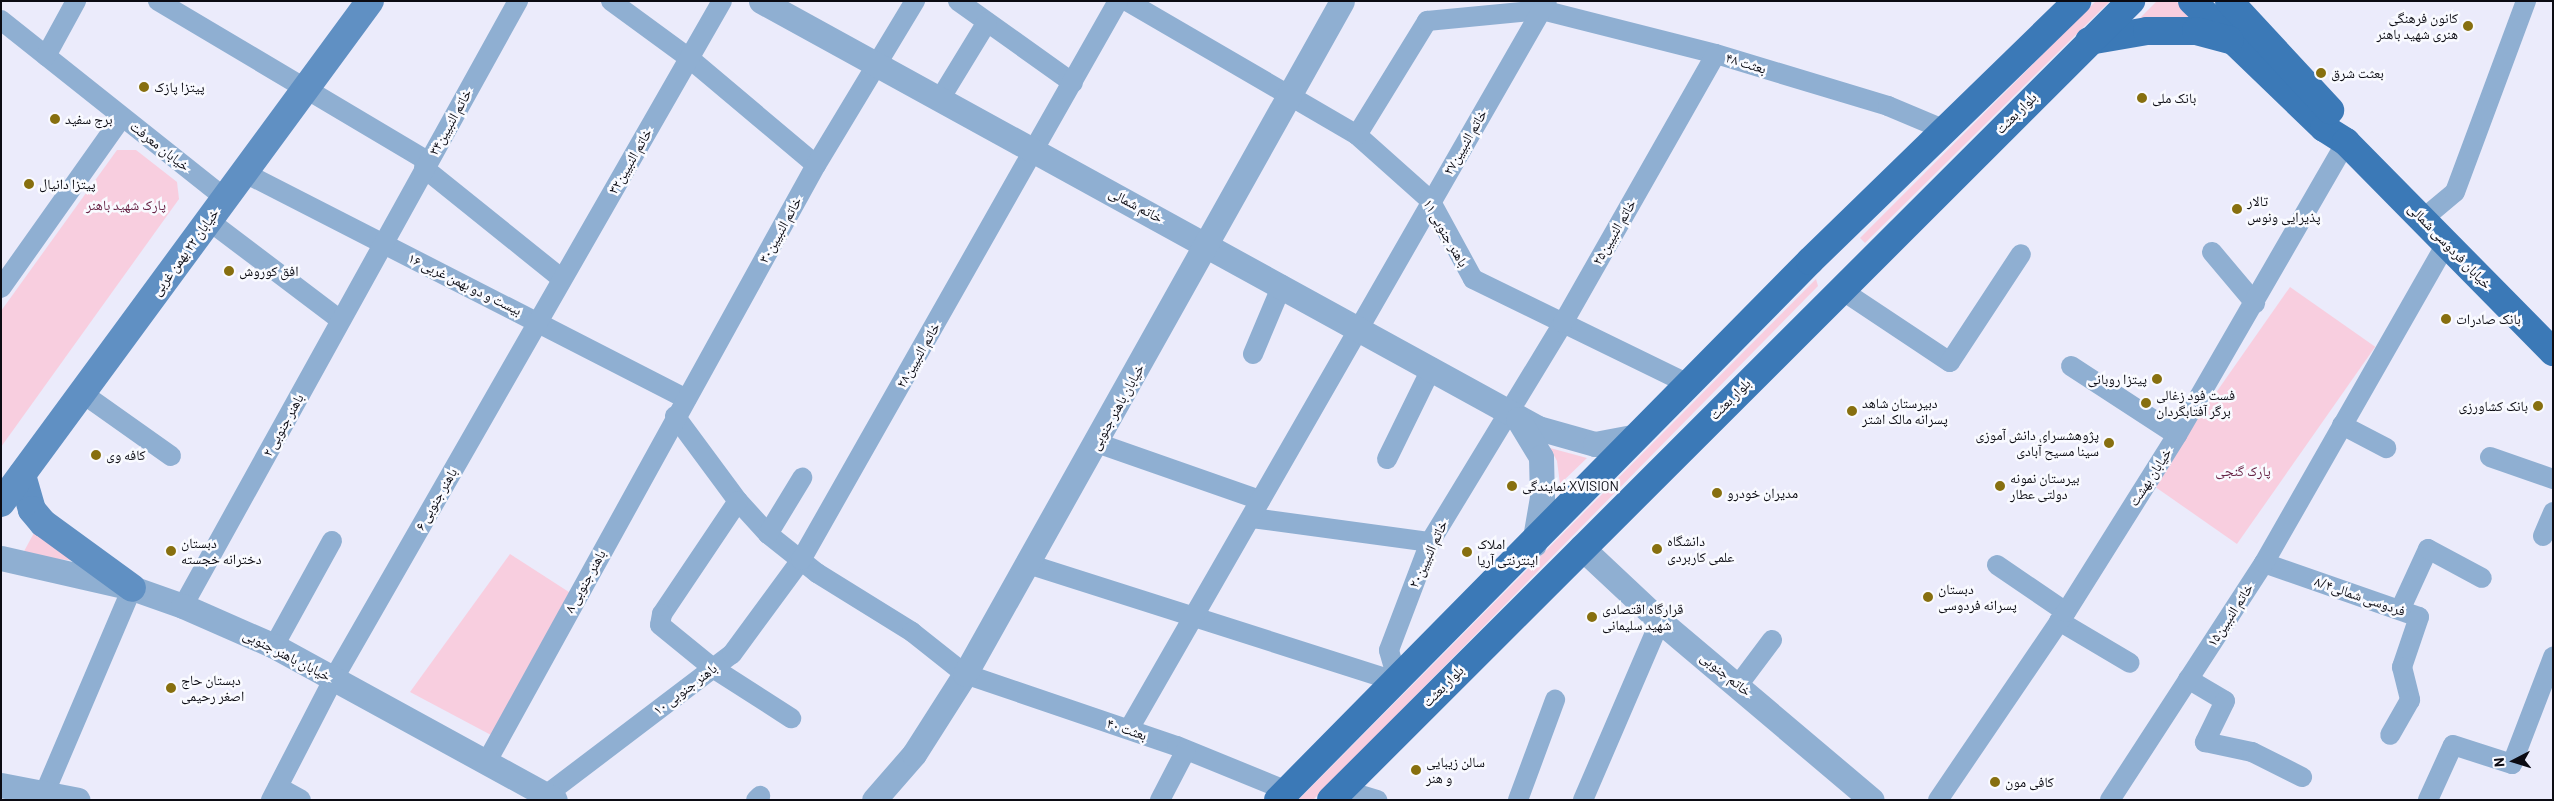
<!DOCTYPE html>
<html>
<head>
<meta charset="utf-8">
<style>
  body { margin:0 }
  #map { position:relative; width:2554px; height:801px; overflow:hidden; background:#ebebfb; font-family:Barlow,"Noto Naskh Arabic",sans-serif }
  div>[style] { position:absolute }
  .green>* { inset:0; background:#f8cedf; transform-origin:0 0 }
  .minor>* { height:20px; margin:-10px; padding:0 10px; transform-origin:10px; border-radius:10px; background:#8fafd2 }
  .tertiary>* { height:25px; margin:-12.5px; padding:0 12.5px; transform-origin:12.5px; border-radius:12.5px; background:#8fafd2 }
  .secondary>* { height:28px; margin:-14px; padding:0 14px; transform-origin:14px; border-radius:14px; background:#6090c3 }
  .primary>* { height:28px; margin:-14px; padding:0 14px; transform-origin:14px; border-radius:14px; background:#3b79b7 }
  .dots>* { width:14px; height:14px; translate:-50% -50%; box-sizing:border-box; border:2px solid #f9faff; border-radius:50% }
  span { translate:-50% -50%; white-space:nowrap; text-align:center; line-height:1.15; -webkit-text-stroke:5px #f9faff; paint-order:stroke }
  .poi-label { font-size:14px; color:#0b0b13 }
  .right { translate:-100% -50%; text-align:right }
  .left { translate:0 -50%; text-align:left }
  .street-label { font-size:14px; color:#0b0b13 }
  .park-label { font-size:14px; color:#672345 }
  .frame { position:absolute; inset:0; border:2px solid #0b0b13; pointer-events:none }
  .north { position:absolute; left:2489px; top:736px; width:50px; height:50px; -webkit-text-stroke:4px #f9faff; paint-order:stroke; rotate:265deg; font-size:14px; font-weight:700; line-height:20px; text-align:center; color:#0b0b13 }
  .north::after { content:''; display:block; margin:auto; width:18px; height:22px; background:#0b0b13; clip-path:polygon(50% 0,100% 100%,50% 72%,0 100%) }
</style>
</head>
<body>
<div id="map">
  <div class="green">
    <div style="clip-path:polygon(2096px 1px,2110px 1px,1865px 243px,1860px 238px)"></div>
    <div style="clip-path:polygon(2157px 1px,2176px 1px,2201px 26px,2134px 24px)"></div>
    <div style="clip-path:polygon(117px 150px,136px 150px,177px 182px,179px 199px,1px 447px,1px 311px)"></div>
    <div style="clip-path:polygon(1816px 279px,1818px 286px,1313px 800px,1298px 800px)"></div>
    <div style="left:2290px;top:287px;width:104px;height:241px;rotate:35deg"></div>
    <div style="clip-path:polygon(1550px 448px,1587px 458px,1560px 484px,1557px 461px)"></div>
    <div style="clip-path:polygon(35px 531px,85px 562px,22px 555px)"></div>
    <div style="clip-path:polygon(510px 554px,572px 594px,491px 735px,410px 692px)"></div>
  </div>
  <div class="minor">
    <div style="left:158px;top:1px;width:314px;rotate:30.7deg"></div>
    <div style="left:611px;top:1px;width:97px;rotate:36.2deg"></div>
    <div style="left:689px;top:58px;width:166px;rotate:40.1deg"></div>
    <div style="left:958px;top:1px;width:141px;rotate:35.5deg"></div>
    <div style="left:1127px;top:1px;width:266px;rotate:30.2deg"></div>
    <div style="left:1357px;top:135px;width:98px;rotate:41.7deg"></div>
    <div style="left:1430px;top:200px;width:90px;rotate:61.4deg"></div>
    <div style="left:1473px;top:279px;width:239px;rotate:26deg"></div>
    <div style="left:1px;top:20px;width:286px;rotate:38.5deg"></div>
    <div style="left:46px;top:56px;width:63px;rotate:-61.4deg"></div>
    <div style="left:940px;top:99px;width:90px;rotate:-58.6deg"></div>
    <div style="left:1357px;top:135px;width:134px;rotate:-58.4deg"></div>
    <div style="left:1427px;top:21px;width:116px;rotate:-5.5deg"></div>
    <div style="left:1542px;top:10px;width:179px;rotate:14.2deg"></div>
    <div style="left:1716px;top:54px;width:180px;rotate:16.8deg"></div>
    <div style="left:1888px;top:106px;width:62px;rotate:22.8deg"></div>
    <div style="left:424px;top:168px;width:177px;rotate:38.8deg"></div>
    <div style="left:243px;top:172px;width:498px;rotate:27.1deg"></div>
    <div style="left:2424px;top:218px;width:40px;rotate:-40deg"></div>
    <div style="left:2455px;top:192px;width:204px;rotate:-69.6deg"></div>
    <div style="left:208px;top:220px;width:166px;rotate:37.1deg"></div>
    <div style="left:2212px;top:252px;width:67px;rotate:49.9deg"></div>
    <div style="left:1px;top:288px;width:209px;rotate:-54.7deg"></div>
    <div style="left:1840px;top:289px;width:132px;rotate:33.6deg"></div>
    <div style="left:1950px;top:362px;width:129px;rotate:-56.7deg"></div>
    <div style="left:1253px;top:354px;width:75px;rotate:-67.2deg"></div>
    <div style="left:2071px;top:366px;width:126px;rotate:33.1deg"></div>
    <div style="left:82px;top:393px;width:109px;rotate:35.3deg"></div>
    <div style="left:675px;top:416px;width:106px;rotate:53.5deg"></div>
    <div style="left:738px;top:501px;width:45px;rotate:47.7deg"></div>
    <div style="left:768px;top:534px;width:63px;rotate:38.5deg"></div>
    <div style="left:817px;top:573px;width:112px;rotate:31.8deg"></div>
    <div style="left:912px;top:632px;width:68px;rotate:38.4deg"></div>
    <div style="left:965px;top:674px;width:224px;rotate:18.8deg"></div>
    <div style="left:1177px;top:746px;width:119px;rotate:22.2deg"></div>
    <div style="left:2342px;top:425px;width:50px;rotate:27.6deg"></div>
    <div style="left:1097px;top:443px;width:173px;rotate:19.3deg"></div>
    <div style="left:2490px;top:457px;width:67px;rotate:19.2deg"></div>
    <div style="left:1387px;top:459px;width:102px;rotate:-63.9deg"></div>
    <div style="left:738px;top:501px;width:136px;rotate:123.9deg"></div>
    <div style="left:662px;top:614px;width:11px;rotate:100deg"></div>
    <div style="left:660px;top:625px;width:68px;rotate:39.1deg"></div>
    <div style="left:713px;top:668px;width:93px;rotate:32.7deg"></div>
    <div style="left:1252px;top:518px;width:180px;rotate:7.7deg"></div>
    <div style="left:768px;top:534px;width:66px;rotate:-58.7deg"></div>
    <div style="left:2543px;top:536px;width:26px;rotate:-67deg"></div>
    <div style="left:2264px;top:563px;width:164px;rotate:19.2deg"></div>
    <div style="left:2419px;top:617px;width:53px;rotate:108.8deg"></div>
    <div style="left:2402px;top:667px;width:34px;rotate:76deg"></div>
    <div style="left:2410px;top:700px;width:40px;rotate:119.7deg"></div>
    <div style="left:1028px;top:564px;width:388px;rotate:17.7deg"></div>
    <div style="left:1997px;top:565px;width:83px;rotate:34.3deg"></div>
    <div style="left:183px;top:606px;width:692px;rotate:-61.03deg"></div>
    <div style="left:2400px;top:610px;width:67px;rotate:-65.3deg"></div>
    <div style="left:2428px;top:549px;width:61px;rotate:28.2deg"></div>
    <div style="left:2059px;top:621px;width:82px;rotate:30.6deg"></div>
    <div style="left:274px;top:646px;width:120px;rotate:-61.1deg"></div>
    <div style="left:2188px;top:679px;width:43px;rotate:30.7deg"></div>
    <div style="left:2225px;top:701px;width:46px;rotate:116deg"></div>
    <div style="left:2205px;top:742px;width:48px;rotate:12deg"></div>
    <div style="left:2252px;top:752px;width:56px;rotate:26.6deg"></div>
    <div style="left:1398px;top:682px;width:33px;rotate:-106deg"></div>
    <div style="left:1389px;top:650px;width:116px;rotate:-69.2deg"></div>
    <div style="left:1430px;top:542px;width:256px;rotate:-58.7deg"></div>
    <div style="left:1563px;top:323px;width:309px;rotate:-60.4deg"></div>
    <div style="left:1739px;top:684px;width:55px;rotate:-53.1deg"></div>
    <div style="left:1129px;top:729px;width:839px;rotate:-60.14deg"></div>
    <div style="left:486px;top:763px;width:683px;rotate:-61.11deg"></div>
    <div style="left:816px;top:165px;width:192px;rotate:-58.9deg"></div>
    <div style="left:278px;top:787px;width:26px;rotate:29deg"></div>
    <div style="left:1341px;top:789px;width:38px;rotate:17deg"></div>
    <div style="left:45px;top:792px;width:222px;rotate:-66.9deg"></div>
    <div style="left:546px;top:795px;width:233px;rotate:-37.2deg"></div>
    <div style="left:732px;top:654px;width:117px;rotate:-53.7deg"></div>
    <div style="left:801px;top:560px;width:643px;rotate:-60.44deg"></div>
    <div style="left:271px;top:800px;width:137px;rotate:-62.7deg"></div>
    <div style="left:334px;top:678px;width:780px;rotate:-60.18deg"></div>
    <div style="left:756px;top:800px;width:6px;rotate:-45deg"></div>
    <div style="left:1160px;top:800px;width:56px;rotate:-62.5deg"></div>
    <div style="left:1518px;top:800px;width:107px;rotate:-69.7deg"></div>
    <div style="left:1583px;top:800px;width:195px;rotate:-66.7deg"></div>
    <div style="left:1938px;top:800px;width:227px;rotate:-55.8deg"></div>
    <div style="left:2066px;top:612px;width:209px;rotate:-57.9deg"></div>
    <div style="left:2177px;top:435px;width:338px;rotate:-60deg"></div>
    <div style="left:2110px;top:800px;width:283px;rotate:-57deg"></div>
    <div style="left:2264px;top:563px;width:369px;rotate:-60.3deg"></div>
    <div style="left:2428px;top:800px;width:60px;rotate:-65.6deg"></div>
    <div style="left:2453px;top:745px;width:62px;rotate:17.9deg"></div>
    <div style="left:2512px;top:764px;width:115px;rotate:-69deg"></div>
  </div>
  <div class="tertiary">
    <div style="left:761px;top:1px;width:887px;rotate:28.79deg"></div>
    <div style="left:1538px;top:428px;width:59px;rotate:15.7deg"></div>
    <div style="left:1595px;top:444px;width:43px;rotate:-10.8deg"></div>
    <div style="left:1518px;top:419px;width:44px;rotate:58.8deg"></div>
    <div style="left:1541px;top:457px;width:40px;rotate:88.6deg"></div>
    <div style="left:1542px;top:497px;width:48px;rotate:99.7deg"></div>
    <div style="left:1581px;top:547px;width:108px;rotate:43.1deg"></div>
    <div style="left:1660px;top:621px;width:277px;rotate:40.2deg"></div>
    <div style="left:1px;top:558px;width:134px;rotate:12.9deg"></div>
    <div style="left:132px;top:588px;width:54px;rotate:19.4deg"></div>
    <div style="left:183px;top:606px;width:99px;rotate:23.7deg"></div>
    <div style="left:274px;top:646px;width:320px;rotate:28.7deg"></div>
    <div style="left:1px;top:785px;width:78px;rotate:11deg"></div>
    <div style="left:874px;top:800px;width:61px;rotate:-49deg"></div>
    <div style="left:914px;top:754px;width:95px;rotate:-57.5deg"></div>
    <div style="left:965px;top:674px;width:771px;rotate:-60.74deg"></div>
  </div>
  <div class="secondary">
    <div style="left:22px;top:475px;width:36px;rotate:74deg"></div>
    <div style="left:32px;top:510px;width:17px;rotate:50deg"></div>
    <div style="left:43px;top:523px;width:110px;rotate:36.1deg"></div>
    <div style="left:1px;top:503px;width:623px;rotate:-53.68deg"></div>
  </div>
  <div class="primary">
    <div style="left:2192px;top:1px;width:183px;rotate:43.9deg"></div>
    <div style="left:2324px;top:128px;width:26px;rotate:32deg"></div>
    <div style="left:2346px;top:142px;width:295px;rotate:45.4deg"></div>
    <div style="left:2229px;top:1px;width:149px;rotate:47.2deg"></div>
    <div style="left:2089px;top:41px;width:59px;rotate:-9.8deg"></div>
    <div style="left:2147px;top:31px;width:49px"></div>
    <div style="left:2196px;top:31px;width:35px;rotate:15deg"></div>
    <div style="left:1278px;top:800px;width:757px;rotate:-45.37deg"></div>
    <div style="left:1810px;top:261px;width:373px;rotate:-44.2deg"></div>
    <div style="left:1331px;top:800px;width:1131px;rotate:-44.96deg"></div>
  </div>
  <div class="dots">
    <div style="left:2468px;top:26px;background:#876f0f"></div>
    <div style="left:2321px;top:73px;background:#876f0f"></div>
    <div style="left:144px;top:87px;background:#876f0f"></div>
    <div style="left:2142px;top:98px;background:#876f0f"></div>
    <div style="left:55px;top:119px;background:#876f0f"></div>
    <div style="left:29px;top:184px;background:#876f0f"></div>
    <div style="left:2237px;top:209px;background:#876f0f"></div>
    <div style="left:229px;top:271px;background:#876f0f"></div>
    <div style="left:2446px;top:319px;background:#876f0f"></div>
    <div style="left:2157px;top:379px;background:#876f0f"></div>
    <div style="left:2146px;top:403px;background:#876f0f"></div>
    <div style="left:2538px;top:406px;background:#876f0f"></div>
    <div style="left:1852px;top:411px;background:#876f0f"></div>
    <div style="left:2109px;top:443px;background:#876f0f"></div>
    <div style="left:96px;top:455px;background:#876f0f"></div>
    <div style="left:1512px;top:486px;background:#876f0f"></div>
    <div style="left:2000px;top:486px;background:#876f0f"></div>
    <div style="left:1717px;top:493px;background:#876f0f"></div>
    <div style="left:1657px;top:549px;background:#876f0f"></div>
    <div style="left:171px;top:551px;background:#876f0f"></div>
    <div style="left:1467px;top:552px;background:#876f0f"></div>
    <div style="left:1928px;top:597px;background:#876f0f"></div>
    <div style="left:1592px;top:617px;background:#876f0f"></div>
    <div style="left:171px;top:688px;background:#876f0f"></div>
    <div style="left:1416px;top:770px;background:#876f0f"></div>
    <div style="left:1995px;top:782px;background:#876f0f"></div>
  </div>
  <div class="poi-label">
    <span class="right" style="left:2458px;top:26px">کانون فرهنگی<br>هنری شهید باهنر</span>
    <span class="left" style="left:2331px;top:73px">بعثت شرق</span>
    <span class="left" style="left:154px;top:87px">پیتزا پازک</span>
    <span class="left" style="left:2152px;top:98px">بانک ملی</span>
    <span class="left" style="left:65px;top:119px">برج سفید</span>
    <span class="left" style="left:39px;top:184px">پیتزا دانیال</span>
    <span class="left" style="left:2247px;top:209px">تالار<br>پذیرایی ونوس</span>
    <span class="left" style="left:239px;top:271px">افق کوروش</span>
    <span class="left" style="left:2456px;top:319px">بانک صادرات</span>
    <span class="right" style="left:2147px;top:379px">پیتزا روبانی</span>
    <span class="left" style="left:2156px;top:403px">فست فود زغالی<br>برگر آفتابگردان</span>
    <span class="left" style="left:1862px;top:411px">دبیرستان شاهد<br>پسرانه مالک اشتر</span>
    <span class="right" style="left:2528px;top:406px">بانک کشاورزی</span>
    <span class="right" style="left:2099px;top:443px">پژوهشسرای دانش آموزی<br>سینا مسیح آبادی</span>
    <span class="left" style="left:106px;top:455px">کافه وی</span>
    <span class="left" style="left:2010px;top:486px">بیرستان نمونه<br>دولتی عطار</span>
    <span class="left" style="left:1522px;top:486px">نمایندگی XVISION</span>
    <span class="left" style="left:1727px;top:493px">مدیران خودرو</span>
    <span class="left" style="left:1667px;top:549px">دانشگاه<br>علمی کاربردی</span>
    <span class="left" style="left:181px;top:551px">دبستان<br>دخترانه خجسته</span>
    <span class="left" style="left:1477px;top:552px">املاک<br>اینترنتی آریا</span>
    <span class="left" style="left:1938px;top:597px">دبستان<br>پسرانه فردوسی</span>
    <span class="left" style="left:1602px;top:617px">قرارگاه اقتصادی<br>شهید سلیمانی</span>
    <span class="left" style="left:181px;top:688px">دبستان حاج<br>اصغر رحیمی</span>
    <span class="left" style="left:1426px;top:770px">سالن زیبایی<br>و هنر</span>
    <span class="left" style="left:2005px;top:782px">کافی مون</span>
  </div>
  <div class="street-label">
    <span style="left:1746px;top:63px;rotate:17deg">بعثت ۴۸</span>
    <span style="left:2016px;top:113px;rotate:-45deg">بلوار بعثت</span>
    <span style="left:450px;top:122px;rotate:-61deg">خاتم النبیین۳۴</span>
    <span style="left:1465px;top:142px;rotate:-60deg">خاتم النبیین۲۷</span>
    <span style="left:160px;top:146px;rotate:38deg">خیابان معرفت</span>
    <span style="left:630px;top:161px;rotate:-60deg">خاتم النبیین۳۲</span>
    <span style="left:1136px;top:205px;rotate:28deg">خاتم شمالی</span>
    <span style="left:780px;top:230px;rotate:-61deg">خاتم النبیین۳۰</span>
    <span style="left:1614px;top:232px;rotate:-60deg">خاتم النبیین۲۵</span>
    <span style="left:1446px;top:233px;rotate:60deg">باهنر جنوبی ۱۱</span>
    <span style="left:2450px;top:246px;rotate:46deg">خیابان فردوسی شمالی</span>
    <span style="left:185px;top:252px;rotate:-54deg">خیابان ۲۲ بهمن غربی</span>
    <span style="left:465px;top:284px;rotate:26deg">بیست و دو بهمن غربی ۱۶</span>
    <span style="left:918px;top:355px;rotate:-60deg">خاتم النبیین۲۸</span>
    <span style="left:1730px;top:399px;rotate:-45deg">بلوار بعثت</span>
    <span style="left:1117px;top:407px;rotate:-61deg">خیابان باهنر جنوبی</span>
    <span style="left:283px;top:425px;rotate:-61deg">باهنر جنوبی ۲</span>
    <span style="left:2150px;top:477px;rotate:-57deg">خیابان بهشت</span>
    <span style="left:436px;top:499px;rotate:-60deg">باهنر جنوبی ۶</span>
    <span style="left:1428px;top:554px;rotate:-65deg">خاتم النبیین۲۰</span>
    <span style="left:585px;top:581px;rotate:-61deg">باهنر جنوبی ۸</span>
    <span style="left:2360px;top:596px;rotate:19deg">فردوسی شمالی۸/۴</span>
    <span style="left:2230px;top:615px;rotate:-57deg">خاتم النببین۱۵</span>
    <span style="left:287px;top:655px;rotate:27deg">خیابان باهنر جنوبی</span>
    <span style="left:1726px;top:674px;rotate:39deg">خاتم جنوبی</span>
    <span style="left:1443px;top:686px;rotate:-45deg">بلوار بعثت</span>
    <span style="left:685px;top:689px;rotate:-37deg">باهنر جنوبی ۱۰</span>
    <span style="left:1127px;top:729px;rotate:19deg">بعثت ۴۰</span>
  </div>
  <div class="park-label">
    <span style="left:126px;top:205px">پارک شهید باهنر</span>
    <span style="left:2243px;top:471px">پارک گنجی</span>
  </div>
  <div class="frame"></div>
  <div class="north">N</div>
</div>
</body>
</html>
